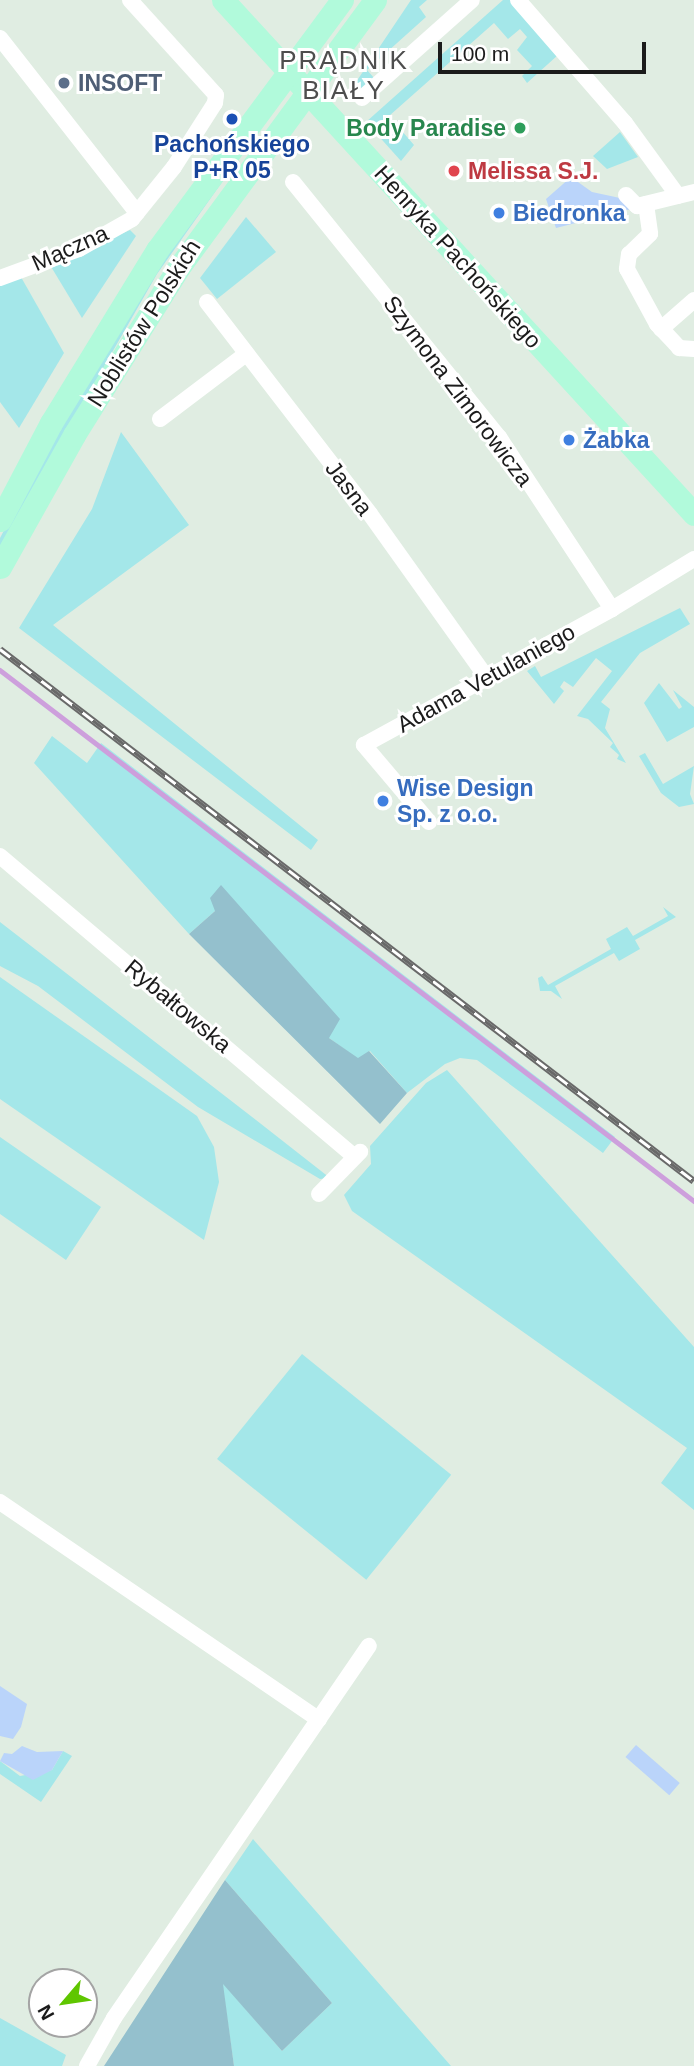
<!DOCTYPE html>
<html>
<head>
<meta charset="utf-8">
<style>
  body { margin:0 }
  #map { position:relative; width:694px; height:2066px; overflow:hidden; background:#e0ede2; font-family:Arial,sans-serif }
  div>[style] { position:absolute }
  .grass>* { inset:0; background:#a4e7e9; transform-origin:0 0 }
  .forest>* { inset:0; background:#94c0cd }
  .park>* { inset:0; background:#bad4fa; transform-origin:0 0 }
  .stream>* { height:4.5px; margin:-2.25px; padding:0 2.25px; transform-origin:2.25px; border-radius:2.25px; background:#cd9fdc }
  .street>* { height:16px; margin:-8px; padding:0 8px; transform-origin:8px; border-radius:8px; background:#fff }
  .secondary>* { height:23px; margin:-11.5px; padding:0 11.5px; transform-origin:11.5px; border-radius:11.5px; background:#b1fadb }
  .rail>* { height:7px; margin-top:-3.5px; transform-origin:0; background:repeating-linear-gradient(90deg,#fff 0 13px,#696969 0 26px); box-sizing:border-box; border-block:2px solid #696969 }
  .dots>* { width:19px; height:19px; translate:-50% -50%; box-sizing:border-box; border:4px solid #fff; border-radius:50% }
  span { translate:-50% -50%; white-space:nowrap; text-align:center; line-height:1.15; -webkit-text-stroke:6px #fff; paint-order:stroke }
  .service-label { font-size:23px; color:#4e5e75; font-weight:700 }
  .left { translate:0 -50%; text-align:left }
  .leisure-label { font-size:23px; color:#27864d; font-weight:700 }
  .right { translate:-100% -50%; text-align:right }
  .transit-label { font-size:23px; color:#164399; font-weight:700 }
  .health-label { font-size:23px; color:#be3a42; font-weight:700 }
  .shop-label { font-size:23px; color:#366cbe; font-weight:700 }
  .street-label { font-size:23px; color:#1b1b1b }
  .quarter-label { font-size:26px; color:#4e4e4e; letter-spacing:2px }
  .north { position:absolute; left:28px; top:1968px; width:70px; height:70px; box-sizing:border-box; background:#fff; border:2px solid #a4a4a4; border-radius:50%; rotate:241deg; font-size:19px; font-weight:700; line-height:28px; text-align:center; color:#1b1b1b }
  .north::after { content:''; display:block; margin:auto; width:24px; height:32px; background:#5fc600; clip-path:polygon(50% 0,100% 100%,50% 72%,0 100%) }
  .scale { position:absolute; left:438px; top:42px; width:208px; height:32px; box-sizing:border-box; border:4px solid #1b1b1b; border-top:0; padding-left:9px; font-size:21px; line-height:24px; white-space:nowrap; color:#1b1b1b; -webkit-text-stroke:5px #fff; paint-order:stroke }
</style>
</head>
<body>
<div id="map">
  <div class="grass">
    <div style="clip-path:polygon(411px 0,427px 0,419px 7px,426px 17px,367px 70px,375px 79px,353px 94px,350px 91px)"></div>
    <div style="clip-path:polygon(503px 0,510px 0,558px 55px,527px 83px,522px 76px,532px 66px,517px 50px,527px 37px,520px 29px,508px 39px,494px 23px,389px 116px,414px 145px,401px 161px,366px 122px)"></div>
    <div style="clip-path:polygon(620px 132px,638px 157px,607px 169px,593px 156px)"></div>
    <div style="clip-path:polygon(228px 165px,232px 168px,157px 274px,0 548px,0 538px,74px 398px,141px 289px)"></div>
    <div style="clip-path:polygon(246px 217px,276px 252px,217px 299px,200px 278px)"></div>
    <div style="clip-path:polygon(130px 230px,136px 236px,82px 318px,50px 265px)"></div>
    <div style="clip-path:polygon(21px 277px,64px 353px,19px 428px,0 402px,0 285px)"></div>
    <div style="clip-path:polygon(121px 432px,189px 525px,53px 625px,318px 840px,311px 850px,19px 628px,92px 509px)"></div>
    <div style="clip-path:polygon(680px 608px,690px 624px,640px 653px,601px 702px,610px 709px,605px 728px,626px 763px,617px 759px,619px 755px,610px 747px,613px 743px,588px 719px,577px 716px,612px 671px,596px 658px,573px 687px,564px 681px,560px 687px,564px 691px,554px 704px,527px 671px,535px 666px,541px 677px)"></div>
    <div style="clip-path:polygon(659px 683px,679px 709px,682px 707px,673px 690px,694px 707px,694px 727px,667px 742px,644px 703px)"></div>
    <div style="clip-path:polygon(52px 736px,87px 763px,101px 743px,615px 1137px,603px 1153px,477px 1060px,460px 1058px,445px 1064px,407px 1093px,370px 1051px,358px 1059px,329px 1038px,215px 911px,189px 934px,34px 763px)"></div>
    <div style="clip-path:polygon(645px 753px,663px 784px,694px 766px,690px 794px,694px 804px,679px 807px,661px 793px,639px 756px)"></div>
    <div style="clip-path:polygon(663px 907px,676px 917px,635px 940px,640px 949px,619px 961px,614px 953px,555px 986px,562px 999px,551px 991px,540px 991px,538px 978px,542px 976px,548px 985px,611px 949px,606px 939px,627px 927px,633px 936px,668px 916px)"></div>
    <div style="clip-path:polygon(0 922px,256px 1120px,330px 1178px,320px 1179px,198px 1107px,38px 986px,0 966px)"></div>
    <div style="clip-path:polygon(0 977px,197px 1116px,214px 1147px,219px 1182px,204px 1240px,0 1099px)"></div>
    <div style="clip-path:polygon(447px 1070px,694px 1347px,694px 1510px,661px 1483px,687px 1448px,352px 1211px,344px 1195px,371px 1164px,370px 1146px,426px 1083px)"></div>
    <div style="clip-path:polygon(0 1137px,101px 1207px,66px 1260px,0 1214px)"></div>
    <div style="left:302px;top:1354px;width:192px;height:135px;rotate:39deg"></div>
    <div style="clip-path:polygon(63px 1751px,72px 1756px,41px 1802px,0 1774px,0 1761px,20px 1776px,52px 1770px)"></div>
    <div style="clip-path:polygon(253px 1839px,451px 2066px,234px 2066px,222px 1982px,282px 2051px,332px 2003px,225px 1880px)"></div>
    <div style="clip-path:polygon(0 2018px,66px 2055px,62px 2066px,0 2066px)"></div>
  </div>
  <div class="forest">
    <div style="clip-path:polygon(221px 885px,340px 1019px,329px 1038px,358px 1058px,369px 1051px,407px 1093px,380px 1124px,189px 934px,215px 911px,210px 898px)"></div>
    <div style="clip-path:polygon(225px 1880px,332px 2003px,282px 2051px,223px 1984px,234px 2066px,104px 2066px)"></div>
  </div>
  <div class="park">
    <div style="clip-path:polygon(571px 177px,592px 192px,620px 198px,631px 209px,556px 228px,546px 199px)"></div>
    <div style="clip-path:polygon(0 1686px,27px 1704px,21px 1727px,13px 1739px,0 1736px)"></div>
    <div style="left:636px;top:1745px;width:58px;height:16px;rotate:41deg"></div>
    <div style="clip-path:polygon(22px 1746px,37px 1752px,63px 1751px,52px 1770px,33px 1780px,0 1761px,4px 1753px,12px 1754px)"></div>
  </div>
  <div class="stream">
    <div style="left:0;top:670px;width:874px;rotate:37.42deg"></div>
  </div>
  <div class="street">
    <div style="left:518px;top:0;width:163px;rotate:49deg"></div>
    <div style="left:625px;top:123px;width:90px;rotate:54deg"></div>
    <div style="left:0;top:38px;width:222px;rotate:51.9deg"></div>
    <div style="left:362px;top:98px;width:147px;rotate:-41.7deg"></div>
    <div style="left:293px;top:182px;width:328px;rotate:51.1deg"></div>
    <div style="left:499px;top:437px;width:206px;rotate:56.7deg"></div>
    <div style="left:626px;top:195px;width:16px;rotate:45deg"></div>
    <div style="left:637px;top:206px;width:59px;rotate:-13.8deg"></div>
    <div style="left:646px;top:204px;width:30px;rotate:82deg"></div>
    <div style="left:650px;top:234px;width:29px;rotate:136deg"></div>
    <div style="left:629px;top:254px;width:15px;rotate:98deg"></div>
    <div style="left:627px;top:269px;width:63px;rotate:61.4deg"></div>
    <div style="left:657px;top:324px;width:33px;rotate:47deg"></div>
    <div style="left:679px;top:348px;width:15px;rotate:4deg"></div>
    <div style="left:0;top:278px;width:84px;rotate:-20.2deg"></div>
    <div style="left:79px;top:249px;width:61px;rotate:-29.5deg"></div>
    <div style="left:132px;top:219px;width:67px;rotate:-51.1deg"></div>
    <div style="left:174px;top:167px;width:76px;rotate:-57.4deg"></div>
    <div style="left:215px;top:103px;width:8px;rotate:-83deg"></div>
    <div style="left:216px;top:95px;width:128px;rotate:-132.2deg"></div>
    <div style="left:207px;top:302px;width:267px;rotate:52.4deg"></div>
    <div style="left:370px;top:514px;width:201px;rotate:54.5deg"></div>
    <div style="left:661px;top:329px;width:44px;rotate:-41.3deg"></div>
    <div style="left:160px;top:419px;width:108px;rotate:-37.1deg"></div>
    <div style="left:429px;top:822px;width:101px;rotate:-130.2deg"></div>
    <div style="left:364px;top:745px;width:283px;rotate:-28.7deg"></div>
    <div style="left:612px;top:609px;width:96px;rotate:-31.4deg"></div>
    <div style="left:0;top:856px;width:465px;rotate:40.3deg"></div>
    <div style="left:319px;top:1194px;width:59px;rotate:-45.7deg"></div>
    <div style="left:0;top:1502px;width:386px;rotate:34.3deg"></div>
    <div style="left:87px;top:2066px;width:55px;rotate:-60.6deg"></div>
    <div style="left:114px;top:2018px;width:451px;rotate:-55.6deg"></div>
  </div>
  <div class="secondary">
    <div style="left:223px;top:0;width:697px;rotate:47.5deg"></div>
    <div style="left:0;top:520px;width:110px;rotate:-62.3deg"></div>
    <div style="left:51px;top:423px;width:203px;rotate:-58.5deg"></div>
    <div style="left:157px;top:250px;width:311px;rotate:-53.5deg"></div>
    <div style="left:0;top:567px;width:151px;rotate:-60.7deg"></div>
    <div style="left:74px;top:435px;width:198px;rotate:-58deg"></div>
    <div style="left:179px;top:267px;width:331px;rotate:-53.7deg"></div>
  </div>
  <div class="rail">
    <div style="left:0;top:649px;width:874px;rotate:37.47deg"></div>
  </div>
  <div class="dots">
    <div style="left:64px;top:83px;background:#5c6f8a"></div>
    <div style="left:232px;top:119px;background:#1a4fb4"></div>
    <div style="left:520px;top:128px;background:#2e9e5b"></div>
    <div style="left:454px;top:171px;background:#e0444e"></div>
    <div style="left:499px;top:213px;background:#3f7fe0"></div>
    <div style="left:569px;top:440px;background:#3f7fe0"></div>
    <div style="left:383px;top:801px;background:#3f7fe0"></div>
  </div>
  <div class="service-label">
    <span class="left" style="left:78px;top:83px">INSOFT</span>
  </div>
  <div class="leisure-label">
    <span class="right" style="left:506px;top:128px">Body Paradise</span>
  </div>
  <div class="transit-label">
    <span style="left:232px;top:157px">Pachońskiego<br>P+R 05</span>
  </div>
  <div class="health-label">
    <span class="left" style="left:468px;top:171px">Melissa S.J.</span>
  </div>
  <div class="shop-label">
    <span class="left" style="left:513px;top:213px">Biedronka</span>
    <span class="left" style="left:583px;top:440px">Żabka</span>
    <span class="left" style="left:397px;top:801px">Wise Design<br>Sp. z o.o.</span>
  </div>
  <div class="street-label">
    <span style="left:70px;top:248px;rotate:-24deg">Mączna</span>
    <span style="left:458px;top:257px;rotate:48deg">Henryka Pachońskiego</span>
    <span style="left:144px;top:323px;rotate:-58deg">Noblistów Polskich</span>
    <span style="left:458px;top:391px;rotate:53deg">Szymona Zimorowicza</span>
    <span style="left:349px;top:488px;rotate:53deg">Jasna</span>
    <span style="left:486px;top:678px;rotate:-29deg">Adama Vetulaniego</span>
    <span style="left:178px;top:1006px;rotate:40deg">Rybałtowska</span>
  </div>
  <div class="quarter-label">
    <span style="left:344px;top:76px">PRĄDNIK<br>BIAŁY</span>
  </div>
  <div class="north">N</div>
  <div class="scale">100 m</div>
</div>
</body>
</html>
